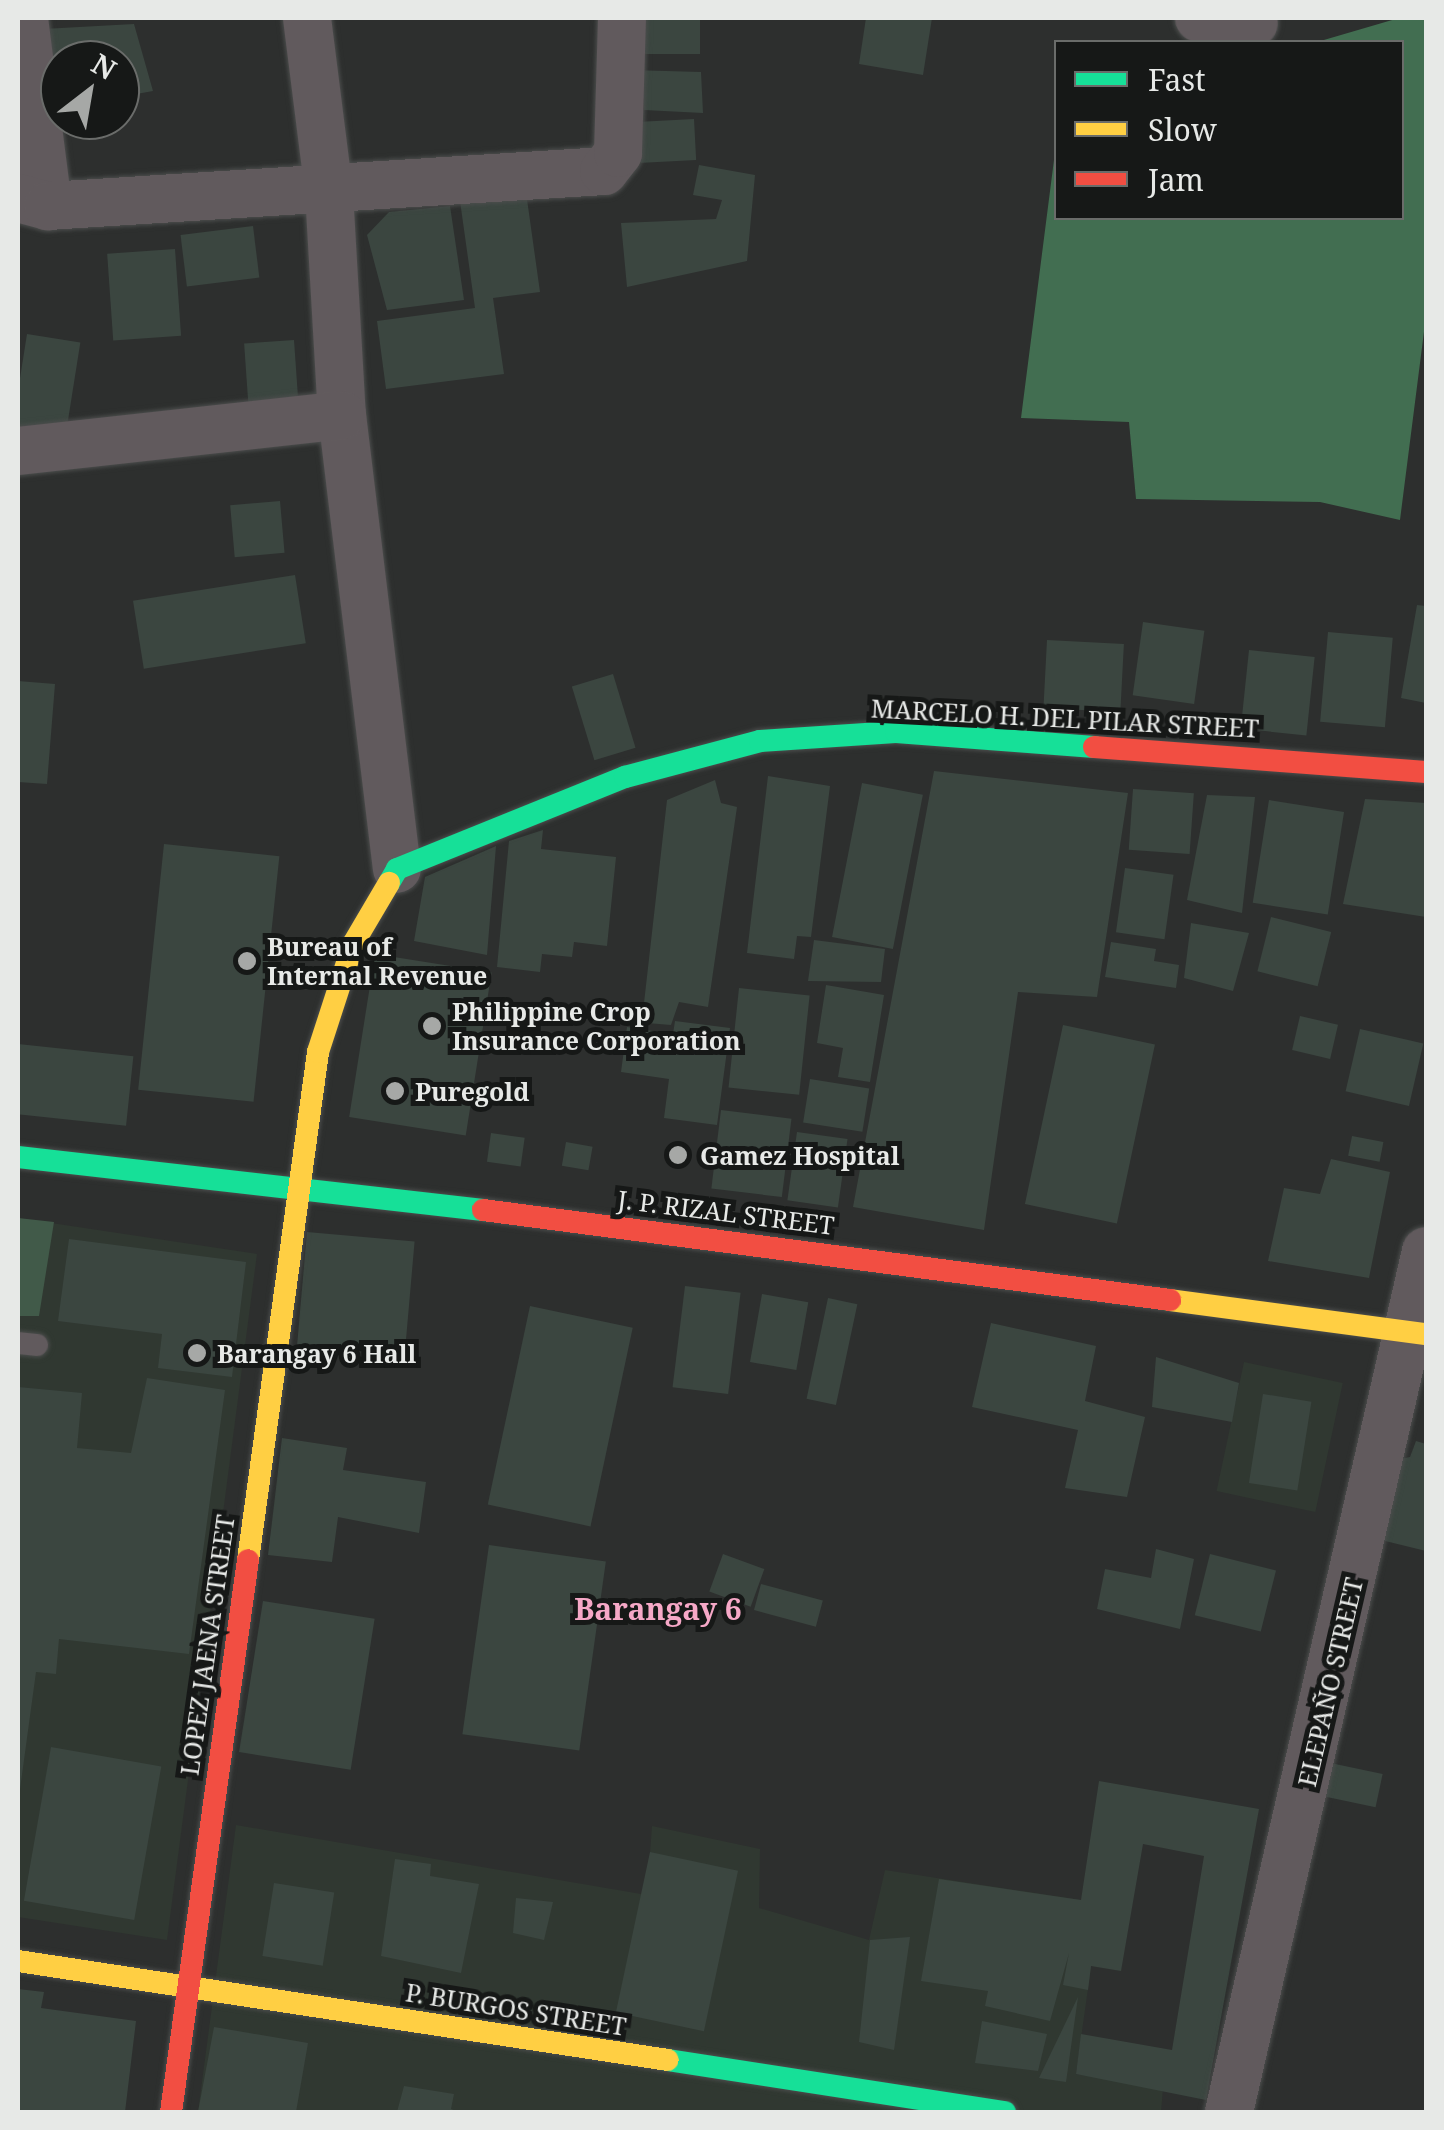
<!DOCTYPE html>
<html>
<head>
<meta charset="utf-8">
<style>
  body { margin:0 }
  #map { position:relative; width:1444px; height:2130px; overflow:hidden; background:#2d2f2e; font-family:"Noto Serif",serif }
  div>[style] { position:absolute }
  .built>* { inset:0; background:#303831; transform-origin:0 0 }
  .green>* { inset:0; background:#415a49 }
  .forest>* { inset:0; background:#426e51 }
  .building>* { inset:0; background:#3b4640; transform-origin:0 0 }
  .roads { filter:drop-shadow(0 0 2px #4b4d4c) drop-shadow(0 0 2px #4b4d4c) }
  .lane>* { height:22px; margin:-11px; padding:0 11px; transform-origin:11px; border-radius:11px; background:#615a5d }
  .street>* { height:48px; margin:-24px; padding:0 24px; transform-origin:24px; border-radius:24px; background:#615a5d }
  .fast>* { height:22px; margin:-11px; padding:0 11px; transform-origin:11px; border-radius:11px; background:#16e098 }
  .slow>* { height:22px; margin:-11px; padding:0 11px; transform-origin:11px; border-radius:11px; background:#ffcf43 }
  .jam>* { height:22px; margin:-11px; padding:0 11px; transform-origin:11px; border-radius:11px; background:#f24e42 }
  .dots>* { width:28px; height:28px; translate:-50% -50%; box-sizing:border-box; border:5px solid #161817; border-radius:50% }
  span { translate:-50% -50%; white-space:nowrap; text-align:center; line-height:1.15; -webkit-text-stroke:10px #161817; paint-order:stroke }
  .street-label { font-size:25px; color:#e7e9e7 }
  .poi-label { font-size:25px; color:#e7e9e7; font-weight:700 }
  .left { translate:0 -50%; text-align:left }
  .quarter-label { font-size:30px; color:#f6a8c7; font-weight:700 }
  .frame { position:absolute; inset:0; border:20px solid #e7e9e7; pointer-events:none }
  .legend { position:absolute; left:1054px; top:40px; width:350px; height:180px; box-sizing:border-box; background:#161817; border:2px solid #6a6c6a; margin:0; padding:12px 18px; list-style:none; font-size:30px; color:#e7e9e7 }
  .legend li { display:flex; align-items:center; gap:20px; height:50px }
  .legend b { width:50px; border:2px solid #6a6c6a }
  .north { position:absolute; left:40px; top:40px; width:100px; height:100px; box-sizing:border-box; background:#161817; border:2px solid #6a6c6a; border-radius:50%; rotate:31deg; font-size:28px; font-weight:700; line-height:40px; text-align:center; color:#e7e9e7 }
  .north::after { content:''; display:block; margin:auto; width:35px; height:45px; background:#a6a8a6; clip-path:polygon(50% 0,100% 100%,50% 72%,0 100%) }
</style>
</head>
<body>
<div id="map">
  <div class="built">
    <div style="clip-path:polygon(18px 1218px,257px 1254px,167px 1940px,18px 1917px)"></div>
    <div style="left:1244px;top:1362px;width:101px;height:132px;rotate:12deg"></div>
    <div style="clip-path:polygon(236px 1825px,647px 1895px,652px 1826px,760px 1849px,759px 1908px,869px 1940px,885px 1870px,1100px 1903px,1076px 2074px,1163px 2088px,1161px 2112px,198px 2112px)"></div>
  </div>
  <div class="green">
    <div style="clip-path:polygon(18px 1218px,54px 1222px,39px 1316px,18px 1316px)"></div>
  </div>
  <div class="forest">
    <div style="clip-path:polygon(1399px 18px,1426px 18px,1426px 316px,1400px 520px,1320px 502px,1136px 499px,1129px 422px,1021px 418px,1055px 152px,1056px 218px,1402px 218px,1402px 42px,1317px 42px)"></div>
  </div>
  <div class="building">
    <div style="left:624px;top:18px;width:76px;height:36px"></div>
    <div style="clip-path:polygon(866px 18px,932px 18px,923px 75px,859px 64px)"></div>
    <div style="clip-path:polygon(134px 24px,153px 91px,120px 97px,120px 60px,60px 60px,60px 107px,54px 108px,43px 29px)"></div>
    <div style="clip-path:polygon(630px 70px,701px 72px,703px 113px,644px 110px,644px 98px,628px 99px)"></div>
    <div style="left:694px;top:119px;width:41px;height:72px;rotate:87deg"></div>
    <div style="clip-path:polygon(699px 165px,755px 175px,747px 261px,627px 287px,621px 223px,716px 219px,722px 200px,693px 195px)"></div>
    <div style="clip-path:polygon(526px 192px,540px 292px,493px 298px,504px 374px,386px 389px,377px 321px,475px 308px,460px 201px)"></div>
    <div style="clip-path:polygon(450px 206px,464px 300px,387px 310px,367px 235px,389px 212px)"></div>
    <div style="left:253px;top:226px;width:52px;height:73px;rotate:83deg"></div>
    <div style="left:175px;top:249px;width:87px;height:68px;rotate:86deg"></div>
    <div style="left:27px;top:334px;width:54px;height:103px;rotate:9deg"></div>
    <div style="left:294px;top:340px;width:62px;height:50px;rotate:86deg"></div>
    <div style="left:280px;top:501px;width:52px;height:50px;rotate:85deg"></div>
    <div style="left:295px;top:575px;width:69px;height:164px;rotate:81deg"></div>
    <div style="clip-path:polygon(1417px 605px,1426px 606px,1426px 703px,1401px 698px)"></div>
    <div style="left:1143px;top:622px;width:62px;height:74px;rotate:8deg"></div>
    <div style="left:1328px;top:632px;width:65px;height:90px;rotate:5deg"></div>
    <div style="left:1047px;top:640px;width:77px;height:68px;rotate:3deg"></div>
    <div style="left:1249px;top:650px;width:66px;height:79px;rotate:6deg"></div>
    <div style="left:613px;top:674px;width:77px;height:43px;rotate:73deg"></div>
    <div style="clip-path:polygon(18px 681px,55px 684px,47px 784px,18px 782px)"></div>
    <div style="clip-path:polygon(934px 771px,1128px 793px,1097px 997px,1018px 992px,984px 1230px,853px 1207px)"></div>
    <div style="clip-path:polygon(768px 776px,830px 786px,811px 937px,797px 936px,794px 959px,747px 953px)"></div>
    <div style="clip-path:polygon(715px 780px,721px 803px,737px 807px,708px 1007px,679px 1002px,671px 1025px,623px 1021px,625px 1004px,644px 1003px,667px 800px)"></div>
    <div style="left:862px;top:783px;width:62px;height:157px;rotate:11deg"></div>
    <div style="left:1133px;top:789px;width:61px;height:61px;rotate:4deg"></div>
    <div style="clip-path:polygon(1207px 795px,1255px 797px,1242px 913px,1187px 900px)"></div>
    <div style="clip-path:polygon(1365px 799px,1426px 803px,1426px 917px,1343px 904px)"></div>
    <div style="left:1269px;top:800px;width:76px;height:104px;rotate:9deg"></div>
    <div style="clip-path:polygon(543px 830px,541px 849px,616px 857px,607px 946px,574px 942px,572px 957px,542px 954px,540px 972px,497px 967px,509px 841px)"></div>
    <div style="left:164px;top:844px;width:116px;height:247px;rotate:6deg"></div>
    <div style="clip-path:polygon(496px 846px,487px 955px,414px 941px,425px 877px)"></div>
    <div style="left:1125px;top:868px;width:49px;height:65px;rotate:8deg"></div>
    <div style="left:1271px;top:917px;width:62px;height:56px;rotate:14deg"></div>
    <div style="clip-path:polygon(1191px 923px,1249px 933px,1233px 991px,1184px 978px)"></div>
    <div style="clip-path:polygon(814px 940px,885px 949px,881px 982px,808px 981px)"></div>
    <div style="clip-path:polygon(1111px 942px,1156px 949px,1154px 961px,1179px 965px,1176px 988px,1105px 977px)"></div>
    <div style="left:375px;top:954px;width:118px;height:165px;rotate:9deg"></div>
    <div style="clip-path:polygon(826px 985px,884px 995px,870px 1082px,838px 1077px,843px 1048px,817px 1043px)"></div>
    <div style="left:739px;top:988px;width:71px;height:100px;rotate:6deg"></div>
    <div style="left:1300px;top:1016px;width:39px;height:35px;rotate:13deg"></div>
    <div style="clip-path:polygon(675px 1021px,730px 1028px,717px 1125px,664px 1118px,669px 1079px,621px 1072px,627px 1027px,673px 1034px)"></div>
    <div style="left:1063px;top:1025px;width:94px;height:183px;rotate:12deg"></div>
    <div style="left:1360px;top:1029px;width:65px;height:64px;rotate:13deg"></div>
    <div style="left:18px;top:1044px;width:116px;height:70px;rotate:6deg"></div>
    <div style="left:810px;top:1079px;width:60px;height:44px;rotate:9deg"></div>
    <div style="left:721px;top:1110px;width:71px;height:79px;rotate:7deg"></div>
    <div style="left:797px;top:1132px;width:51px;height:69px;rotate:8deg"></div>
    <div style="left:491px;top:1133px;width:34px;height:29px;rotate:8deg"></div>
    <div style="left:1352px;top:1136px;width:32px;height:20px;rotate:11deg"></div>
    <div style="left:566px;top:1142px;width:27px;height:24px;rotate:10deg"></div>
    <div style="clip-path:polygon(1331px 1159px,1390px 1172px,1369px 1278px,1268px 1261px,1284px 1188px,1320px 1194px)"></div>
    <div style="left:307px;top:1232px;width:108px;height:113px;rotate:5deg"></div>
    <div style="clip-path:polygon(69px 1239px,246px 1262px,232px 1377px,158px 1368px,162px 1334px,58px 1321px)"></div>
    <div style="left:685px;top:1286px;width:56px;height:102px;rotate:7deg"></div>
    <div style="left:762px;top:1294px;width:47px;height:69px;rotate:10deg"></div>
    <div style="left:828px;top:1298px;width:30px;height:103px;rotate:12deg"></div>
    <div style="left:530px;top:1306px;width:105px;height:203px;rotate:12deg"></div>
    <div style="clip-path:polygon(991px 1323px,1096px 1346px,1085px 1401px,1145px 1417px,1127px 1497px,1065px 1488px,1078px 1430px,972px 1407px)"></div>
    <div style="clip-path:polygon(1156px 1357px,1239px 1383px,1232px 1422px,1152px 1407px)"></div>
    <div style="clip-path:polygon(147px 1378px,225px 1390px,189px 1654px,59px 1639px,56px 1674px,36px 1672px,18px 1804px,18px 1387px,82px 1393px,77px 1448px,131px 1453px)"></div>
    <div style="left:1263px;top:1394px;width:49px;height:90px;rotate:9deg"></div>
    <div style="clip-path:polygon(282px 1438px,347px 1448px,343px 1470px,426px 1482px,419px 1533px,338px 1517px,332px 1562px,268px 1555px)"></div>
    <div style="clip-path:polygon(1416px 1441px,1426px 1444px,1426px 1551px,1373px 1538px,1388px 1461px,1410px 1457px)"></div>
    <div style="left:489px;top:1545px;width:118px;height:191px;rotate:8deg"></div>
    <div style="clip-path:polygon(1156px 1549px,1194px 1559px,1180px 1629px,1097px 1609px,1105px 1569px,1151px 1578px)"></div>
    <div style="left:723px;top:1554px;width:44px;height:40px;rotate:20deg"></div>
    <div style="left:1210px;top:1554px;width:68px;height:63px;rotate:14deg"></div>
    <div style="left:761px;top:1584px;width:64px;height:27px;rotate:15deg"></div>
    <div style="left:263px;top:1601px;width:113px;height:153px;rotate:9deg"></div>
    <div style="left:51px;top:1747px;width:112px;height:156px;rotate:10deg"></div>
    <div style="left:1321px;top:1761px;width:63px;height:34px;rotate:12deg"></div>
    <div style="clip-path:polygon(1099px 1781px,1259px 1809px,1206px 2100px,1076px 2074px,1081px 2034px,1172px 2050px,1204px 1856px,1143px 1844px,1121px 1971px,1091px 1966px,1088px 1990px,1063px 1985px,1069px 1953px,1050px 2021px,985px 2006px,988px 1991px,921px 1981px,939px 1879px,1081px 1900px)"></div>
    <div style="left:650px;top:1852px;width:90px;height:164px;rotate:12deg"></div>
    <div style="clip-path:polygon(395px 1859px,431px 1864px,430px 1876px,479px 1884px,461px 1973px,381px 1956px)"></div>
    <div style="left:274px;top:1883px;width:61px;height:74px;rotate:9deg"></div>
    <div style="clip-path:polygon(516px 1898px,553px 1902px,544px 1940px,513px 1933px)"></div>
    <div style="clip-path:polygon(910px 1937px,894px 2050px,859px 2042px,870px 1940px)"></div>
    <div style="clip-path:polygon(18px 1989px,44px 1992px,41px 2008px,136px 2021px,125px 2112px,18px 2112px)"></div>
    <div style="clip-path:polygon(1078px 1997px,1066px 2082px,1039px 2078px)"></div>
    <div style="clip-path:polygon(982px 2021px,1047px 2034px,1038px 2071px,975px 2063px)"></div>
    <div style="clip-path:polygon(214px 2027px,308px 2043px,296px 2112px,198px 2112px)"></div>
    <div style="clip-path:polygon(404px 2086px,454px 2094px,451px 2109px,458px 2112px,397px 2112px)"></div>
  </div>
  <div class="roads">
    <div class="lane">
      <div style="left:18px;top:1343px;width:19px;rotate:6deg"></div>
    </div>
    <div class="street">
      <div style="left:24px;top:18px;width:190px;rotate:82.7deg"></div>
      <div style="left:307px;top:18px;width:175px;rotate:82.8deg"></div>
      <div style="left:329px;top:192px;width:223px;rotate:86.7deg"></div>
      <div style="left:342px;top:415px;width:457px;rotate:83.1deg"></div>
      <div style="left:1199px;top:18px;width:55px;rotate:5.2deg"></div>
      <div style="left:18px;top:198px;width:31px;rotate:15deg"></div>
      <div style="left:48px;top:206px;width:557px;rotate:-3.6deg"></div>
      <div style="left:604px;top:171px;width:23px;rotate:-52deg"></div>
      <div style="left:618px;top:153px;width:135px;rotate:-88.3deg"></div>
      <div style="left:18px;top:451px;width:326px;rotate:-6.3deg"></div>
      <div style="left:1229px;top:2112px;width:883px;rotate:-77.11deg"></div>
    </div>
    <div class="fast">
      <div style="left:389px;top:883px;width:16px;rotate:-60deg"></div>
      <div style="left:397px;top:869px;width:246px;rotate:-22deg"></div>
      <div style="left:625px;top:777px;width:140px;rotate:-14.9deg"></div>
      <div style="left:760px;top:741px;width:136px;rotate:-3.8deg"></div>
      <div style="left:896px;top:732px;width:199px;rotate:4.3deg"></div>
      <div style="left:18px;top:1157px;width:468px;rotate:6.5deg"></div>
      <div style="left:668px;top:2060px;width:341px;rotate:8.8deg"></div>
    </div>
    <div class="slow">
      <div style="left:1170px;top:1300px;width:258px;rotate:7.6deg"></div>
      <div style="left:248px;top:1560px;width:513px;rotate:-82.15deg"></div>
      <div style="left:318px;top:1052px;width:114px;rotate:-72deg"></div>
      <div style="left:353px;top:944px;width:71px;rotate:-59.5deg"></div>
      <div style="left:18px;top:1961px;width:657px;rotate:8.66deg"></div>
    </div>
    <div class="jam">
      <div style="left:1094px;top:747px;width:333px;rotate:4.3deg"></div>
      <div style="left:483px;top:1210px;width:693px;rotate:7.46deg"></div>
      <div style="left:171px;top:2112px;width:557px;rotate:-82.06deg"></div>
    </div>
  </div>
  <div class="dots">
    <div style="left:247px;top:961px;background:#a6a8a6"></div>
    <div style="left:432px;top:1026px;background:#a6a8a6"></div>
    <div style="left:395px;top:1091px;background:#a6a8a6"></div>
    <div style="left:678px;top:1155px;background:#a6a8a6"></div>
    <div style="left:197px;top:1353px;background:#a6a8a6"></div>
  </div>
  <div class="street-label">
    <span style="left:1065px;top:718px;rotate:3deg">MARCELO H. DEL PILAR STREET</span>
    <span style="left:726px;top:1212px;rotate:7deg">J. P. RIZAL STREET</span>
    <span style="left:207px;top:1645px;rotate:-82deg">LOPEZ JAENA STREET</span>
    <span style="left:1330px;top:1682px;rotate:-77deg">ELEPAÑO STREET</span>
    <span style="left:516px;top:2009px;rotate:9deg">P. BURGOS STREET</span>
  </div>
  <div class="poi-label">
    <span class="left" style="left:267px;top:961px">Bureau of<br>Internal Revenue</span>
    <span class="left" style="left:452px;top:1026px">Philippine Crop<br>Insurance Corporation</span>
    <span class="left" style="left:415px;top:1091px">Puregold</span>
    <span class="left" style="left:700px;top:1155px">Gamez Hospital</span>
    <span class="left" style="left:217px;top:1353px">Barangay 6 Hall</span>
  </div>
  <div class="quarter-label">
    <span style="left:658px;top:1609px">Barangay 6</span>
  </div>
  <div class="frame"></div>
  <ul class="legend">
  <li><b style="height:12px;background:#16e098"></b>Fast</li>
  <li><b style="height:12px;background:#ffcf43"></b>Slow</li>
  <li><b style="height:12px;background:#f24e42"></b>Jam</li>
  </ul>
  <div class="north">N</div>
</div>
</body>
</html>
